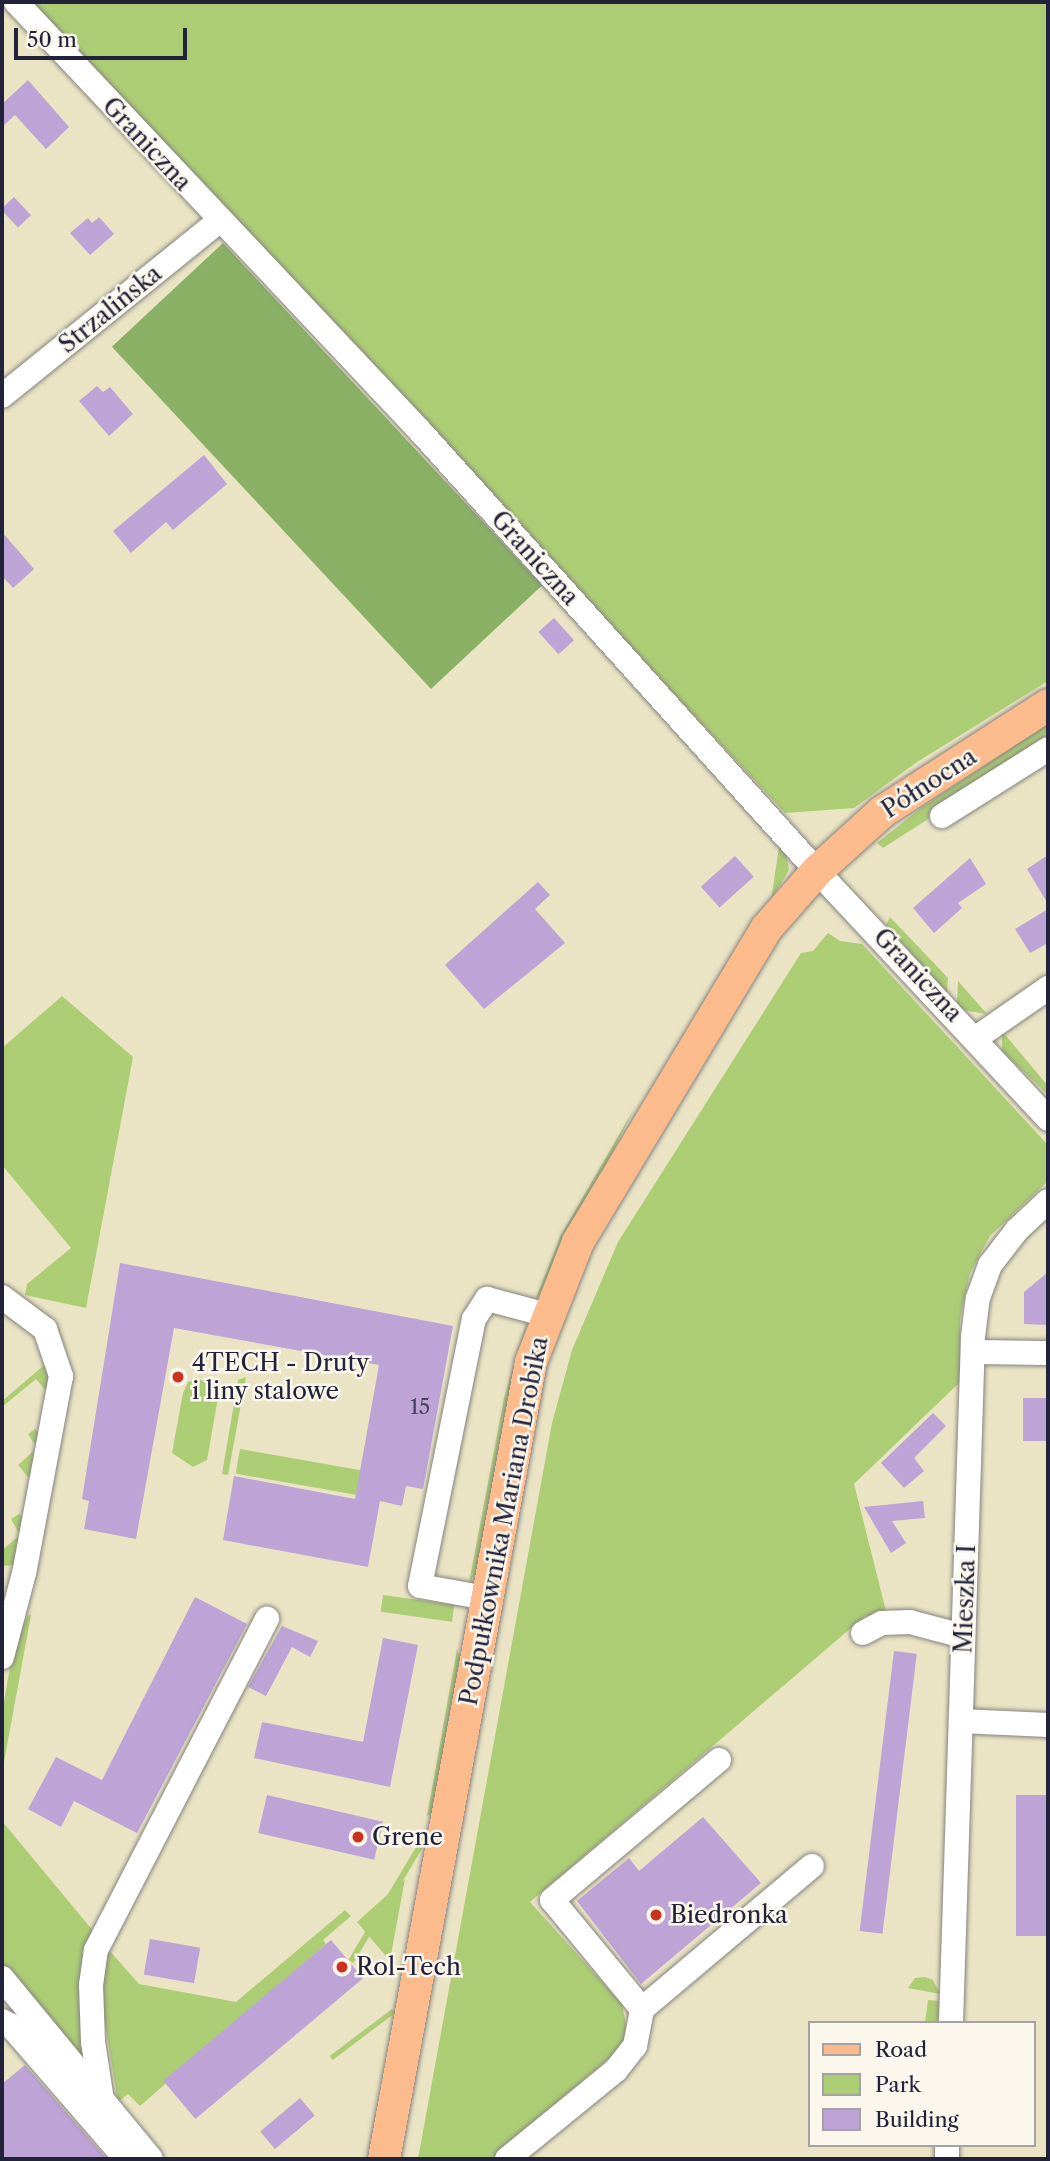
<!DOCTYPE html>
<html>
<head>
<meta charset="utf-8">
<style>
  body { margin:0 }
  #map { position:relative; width:1050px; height:2161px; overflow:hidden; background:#eae4c4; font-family:"Libre Caslon Text",serif }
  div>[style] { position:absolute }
  .green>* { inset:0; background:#adcd75; transform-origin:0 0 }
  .forest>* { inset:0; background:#8ab066; transform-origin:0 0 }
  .building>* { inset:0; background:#bda3d6; transform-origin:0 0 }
  .roads { filter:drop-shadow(0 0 2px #868380) drop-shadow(0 0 2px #868380) }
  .minor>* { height:24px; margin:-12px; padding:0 12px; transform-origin:12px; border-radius:12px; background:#fff }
  .major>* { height:32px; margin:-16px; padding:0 16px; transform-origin:16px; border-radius:16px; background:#fbbb8d }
  .dots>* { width:19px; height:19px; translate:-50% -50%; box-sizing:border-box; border:4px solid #fbf7ec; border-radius:50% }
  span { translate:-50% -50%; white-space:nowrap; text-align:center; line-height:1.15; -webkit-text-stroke:5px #fbf7ec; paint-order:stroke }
  .number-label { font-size:21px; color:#494262 }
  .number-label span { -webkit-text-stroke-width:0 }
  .street-label { font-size:24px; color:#22223b }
  .poi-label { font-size:24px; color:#22223b }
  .left { translate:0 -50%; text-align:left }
  .frame { position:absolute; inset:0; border:4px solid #22223b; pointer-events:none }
  .legend { position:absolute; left:808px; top:2021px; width:228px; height:126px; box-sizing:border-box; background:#fbf7ec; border:2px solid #a4a2a5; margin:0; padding:9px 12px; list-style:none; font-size:21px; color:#22223b }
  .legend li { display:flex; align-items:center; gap:14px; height:35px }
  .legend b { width:35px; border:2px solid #a4a2a5 }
  .scale { position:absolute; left:14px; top:28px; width:173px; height:32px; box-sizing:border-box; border:4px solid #22223b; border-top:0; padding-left:9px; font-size:21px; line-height:24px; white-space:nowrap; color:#22223b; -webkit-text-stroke:5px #fbf7ec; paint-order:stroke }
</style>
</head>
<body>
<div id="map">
  <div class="green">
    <div style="clip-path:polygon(30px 2px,1048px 2px,1048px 681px,917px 762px,854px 808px,785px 813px)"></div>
    <div style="clip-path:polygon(1048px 723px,1048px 742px,883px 848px,877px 843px,921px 808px)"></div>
    <div style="clip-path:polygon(779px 847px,786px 852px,789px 870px,771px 900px)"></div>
    <div style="clip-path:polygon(890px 917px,948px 978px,947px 993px,886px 925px)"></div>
    <div style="clip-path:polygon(828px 933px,840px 941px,862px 944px,1048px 1145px,1047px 1182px,990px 1236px,970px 1273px,960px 1319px,960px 1382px,854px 1484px,886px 1611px,864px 1617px,530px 1902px,622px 2004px,627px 2030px,620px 2049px,491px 2159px,418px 2159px,552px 1423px,572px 1350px,618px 1242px,801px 953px,813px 951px)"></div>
    <div style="clip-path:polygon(958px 981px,987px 1014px,963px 1010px,957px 1003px)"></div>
    <div style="clip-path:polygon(62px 996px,133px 1057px,86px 1308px,25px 1295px,27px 1284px,71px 1248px,2px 1165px,2px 1048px)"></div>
    <div style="clip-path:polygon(1002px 1031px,1048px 1086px,1046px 1093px,1002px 1051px)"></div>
    <div style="clip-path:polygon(634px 1109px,543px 1292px,536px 1298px,561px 1235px)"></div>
    <div style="clip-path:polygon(527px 1321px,478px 1571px,469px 1583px,504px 1398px)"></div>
    <div style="clip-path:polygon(49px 1361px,52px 1369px,47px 1392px,36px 1379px,2px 1407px,2px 1401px)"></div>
    <div style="clip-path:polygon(246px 1377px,228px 1475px,222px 1474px,238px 1380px)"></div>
    <div style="clip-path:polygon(197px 1379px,214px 1384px,219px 1392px,207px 1460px,193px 1467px,172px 1453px,183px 1393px,188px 1382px)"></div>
    <div style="clip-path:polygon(35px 1429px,41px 1436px,36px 1471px,28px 1477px,18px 1465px,37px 1448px,28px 1434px)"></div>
    <div style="left:240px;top:1449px;width:123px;height:25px;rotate:10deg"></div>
    <div style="clip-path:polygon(19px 1514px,26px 1519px,19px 1556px,13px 1565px,3px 1566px,2px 1550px,20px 1535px,11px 1519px)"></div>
    <div style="left:383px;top:1595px;width:72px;height:17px;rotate:8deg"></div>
    <div style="clip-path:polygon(28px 1615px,31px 1615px,2px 1773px,2px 1713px,14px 1645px)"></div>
    <div style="clip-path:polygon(457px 1649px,462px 1661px,434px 1814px,427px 1816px)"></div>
    <div style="clip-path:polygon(2px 1821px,94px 1932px,86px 2062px,2px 1965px)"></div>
    <div style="left:424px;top:1834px;width:6px;height:147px;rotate:31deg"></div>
    <div style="clip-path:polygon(405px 1879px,390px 1960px,390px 1961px,357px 1922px)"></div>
    <div style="clip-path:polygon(345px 1910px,351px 1916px,323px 1940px,326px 1944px,140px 2106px,128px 2094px,118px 2102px,103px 2011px,102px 1982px,109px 1950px,139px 1984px,236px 2002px)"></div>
    <div style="clip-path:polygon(925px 1977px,933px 1980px,940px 1994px,908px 1988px,915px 1978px)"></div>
    <div style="clip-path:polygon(928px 2000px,939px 2001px,938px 2023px,925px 2023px)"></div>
    <div style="left:392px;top:2009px;width:5px;height:78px;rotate:53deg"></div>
  </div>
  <div class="forest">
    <div style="left:223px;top:243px;width:468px;height:152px;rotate:47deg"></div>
  </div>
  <div class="building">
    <div style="clip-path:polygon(28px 80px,69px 127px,46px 149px,15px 115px,2px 127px,2px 104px)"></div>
    <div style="left:14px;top:197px;width:25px;height:18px;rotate:47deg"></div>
    <div style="clip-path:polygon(99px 217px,114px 234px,90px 255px,70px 233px,88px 218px,92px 223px)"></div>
    <div style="clip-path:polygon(97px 386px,103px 392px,110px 387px,133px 414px,109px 436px,79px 401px)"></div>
    <div style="clip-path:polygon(204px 455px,227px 484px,173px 530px,166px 522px,131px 553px,113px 531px)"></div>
    <div style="clip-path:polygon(2px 532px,34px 569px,13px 588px,2px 576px)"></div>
    <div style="left:554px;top:618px;width:30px;height:21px;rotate:48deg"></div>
    <div style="clip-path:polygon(1048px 855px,1048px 904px,1027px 869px)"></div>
    <div style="left:735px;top:856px;width:28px;height:46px;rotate:48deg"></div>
    <div style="clip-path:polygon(970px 858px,986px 884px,958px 903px,962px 908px,934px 933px,913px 908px)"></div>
    <div style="clip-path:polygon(538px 882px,550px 895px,535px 909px,565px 943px,484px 1009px,445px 965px)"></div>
    <div style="clip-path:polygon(1048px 909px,1048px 943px,1030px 953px,1015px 929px)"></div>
    <div style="clip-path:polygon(120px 1263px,453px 1326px,423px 1489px,406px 1486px,402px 1506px,380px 1501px,368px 1567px,223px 1540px,234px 1476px,355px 1499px,379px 1365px,174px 1328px,136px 1539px,84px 1529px,89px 1501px,82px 1499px)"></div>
    <div style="clip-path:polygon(1048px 1272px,1048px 1325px,1024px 1324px,1024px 1292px)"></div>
    <div style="left:1023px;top:1398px;width:25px;height:43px"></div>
    <div style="clip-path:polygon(933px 1413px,946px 1426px,914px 1458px,924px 1471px,904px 1488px,881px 1463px)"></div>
    <div style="clip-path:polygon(923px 1501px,925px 1518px,892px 1521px,906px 1543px,891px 1553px,864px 1507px)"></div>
    <div style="clip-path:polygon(195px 1597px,247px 1624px,137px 1833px,74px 1801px,61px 1827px,28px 1809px,56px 1757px,102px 1780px)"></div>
    <div style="clip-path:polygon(282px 1626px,318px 1641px,310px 1657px,292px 1647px,266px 1696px,248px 1687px)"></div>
    <div style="clip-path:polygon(383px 1638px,418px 1645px,390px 1787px,254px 1758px,262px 1722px,363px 1742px)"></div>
    <div style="left:894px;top:1651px;width:23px;height:282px;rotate:7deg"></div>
    <div style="left:267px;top:1795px;width:119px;height:39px;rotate:13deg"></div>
    <div style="left:1016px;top:1795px;width:32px;height:141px"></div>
    <div style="clip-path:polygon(703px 1817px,761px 1883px,641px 1984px,577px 1901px,629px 1858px,639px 1871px)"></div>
    <div style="left:150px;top:1939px;width:51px;height:36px;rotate:10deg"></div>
    <div style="left:331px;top:1940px;width:50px;height:219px;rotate:50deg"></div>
    <div style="clip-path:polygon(25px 2065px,107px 2159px,2px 2159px,2px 2084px)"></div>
    <div style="left:300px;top:2098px;width:23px;height:52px;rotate:50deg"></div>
  </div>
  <div class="roads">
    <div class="minor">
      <div style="left:16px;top:2px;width:589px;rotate:46.72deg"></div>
      <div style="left:420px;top:431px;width:593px;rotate:47.94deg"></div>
      <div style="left:817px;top:871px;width:339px;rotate:47deg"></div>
      <div style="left:2px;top:396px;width:279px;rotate:-38.9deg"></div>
      <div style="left:942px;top:816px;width:125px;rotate:-32.3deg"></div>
      <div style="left:976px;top:1038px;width:88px;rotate:-34.8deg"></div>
      <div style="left:2px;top:1297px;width:54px;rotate:36.7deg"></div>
      <div style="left:45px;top:1329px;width:50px;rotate:71.2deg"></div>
      <div style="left:61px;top:1376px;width:200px;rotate:100.6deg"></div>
      <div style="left:24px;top:1573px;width:87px;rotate:104.7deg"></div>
      <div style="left:973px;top:1352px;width:75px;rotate:0.8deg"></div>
      <div style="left:486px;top:1598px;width:67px;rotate:-169.7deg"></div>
      <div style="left:420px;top:1586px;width:272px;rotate:-78.6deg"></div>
      <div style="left:474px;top:1319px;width:24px;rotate:-57deg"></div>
      <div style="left:487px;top:1299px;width:62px;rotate:14.9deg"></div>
      <div style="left:863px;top:1633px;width:21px;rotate:-28deg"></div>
      <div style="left:882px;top:1623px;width:28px;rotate:-2deg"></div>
      <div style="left:910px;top:1622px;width:55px;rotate:14.8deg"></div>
      <div style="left:961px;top:1721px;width:87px;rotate:2.6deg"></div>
      <div style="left:2px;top:1978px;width:234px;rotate:50.5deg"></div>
      <div style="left:642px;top:2009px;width:141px;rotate:-129.5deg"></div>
      <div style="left:552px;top:1900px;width:218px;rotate:-40deg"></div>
      <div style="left:2px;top:2021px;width:9px;rotate:27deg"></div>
      <div style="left:10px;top:2025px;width:177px;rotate:49.1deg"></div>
      <div style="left:951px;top:2023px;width:686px;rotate:-88.16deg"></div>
      <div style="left:973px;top:1337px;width:39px;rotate:-83deg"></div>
      <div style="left:978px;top:1298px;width:35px;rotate:-70deg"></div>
      <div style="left:990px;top:1265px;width:44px;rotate:-52.4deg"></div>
      <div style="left:1017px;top:1230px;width:42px;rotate:-43.1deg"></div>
      <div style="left:102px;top:2100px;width:59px;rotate:-98.8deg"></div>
      <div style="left:93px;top:2042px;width:57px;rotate:-92deg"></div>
      <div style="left:91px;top:1985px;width:35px;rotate:-82deg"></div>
      <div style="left:96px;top:1950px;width:373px;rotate:-62.7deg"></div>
      <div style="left:507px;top:2159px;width:141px;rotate:-39.2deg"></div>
      <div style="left:616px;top:2070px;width:31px;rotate:-52deg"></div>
      <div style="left:635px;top:2046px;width:38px;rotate:-79deg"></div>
      <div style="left:642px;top:2009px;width:222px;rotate:-40.1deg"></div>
      <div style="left:947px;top:2159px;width:14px;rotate:-90deg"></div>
    </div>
    <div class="major">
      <div style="left:384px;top:2159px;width:810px;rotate:-79.55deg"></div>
      <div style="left:531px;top:1362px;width:129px;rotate:-68.6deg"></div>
      <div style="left:578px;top:1242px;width:365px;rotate:-59deg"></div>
      <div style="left:766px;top:929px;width:77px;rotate:-48.7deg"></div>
      <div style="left:817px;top:871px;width:88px;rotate:-42.2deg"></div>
      <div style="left:882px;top:812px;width:197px;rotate:-32.8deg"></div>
    </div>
  </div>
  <div class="dots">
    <div style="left:178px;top:1377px;background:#c8321e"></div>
    <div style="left:358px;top:1837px;background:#c8321e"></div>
    <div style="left:656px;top:1915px;background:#c8321e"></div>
    <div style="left:342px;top:1967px;background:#c8321e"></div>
  </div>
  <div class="number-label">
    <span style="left:420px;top:1407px">15</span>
  </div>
  <div class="street-label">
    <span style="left:147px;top:144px;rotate:47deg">Graniczna</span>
    <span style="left:110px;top:309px;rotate:-39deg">Strzalińska</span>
    <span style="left:535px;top:558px;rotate:48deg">Graniczna</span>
    <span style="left:929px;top:783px;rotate:-33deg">Północna</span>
    <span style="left:918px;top:975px;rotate:47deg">Graniczna</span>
    <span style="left:504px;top:1521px;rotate:-79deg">Podpułkownika Mariana Drobika</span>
    <span style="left:965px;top:1599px;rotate:-88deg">Mieszka I</span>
  </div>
  <div class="poi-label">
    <span class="left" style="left:192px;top:1377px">4TECH - Druty<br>i liny stalowe</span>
    <span class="left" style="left:372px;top:1837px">Grene</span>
    <span class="left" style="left:670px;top:1915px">Biedronka</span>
    <span class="left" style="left:356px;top:1967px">Rol-Tech</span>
  </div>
  <div class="frame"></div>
  <ul class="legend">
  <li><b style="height:9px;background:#fbbb8d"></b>Road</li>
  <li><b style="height:19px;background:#adcd75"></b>Park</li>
  <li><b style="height:19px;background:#bda3d6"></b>Building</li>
  </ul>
  <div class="scale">50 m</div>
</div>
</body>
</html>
